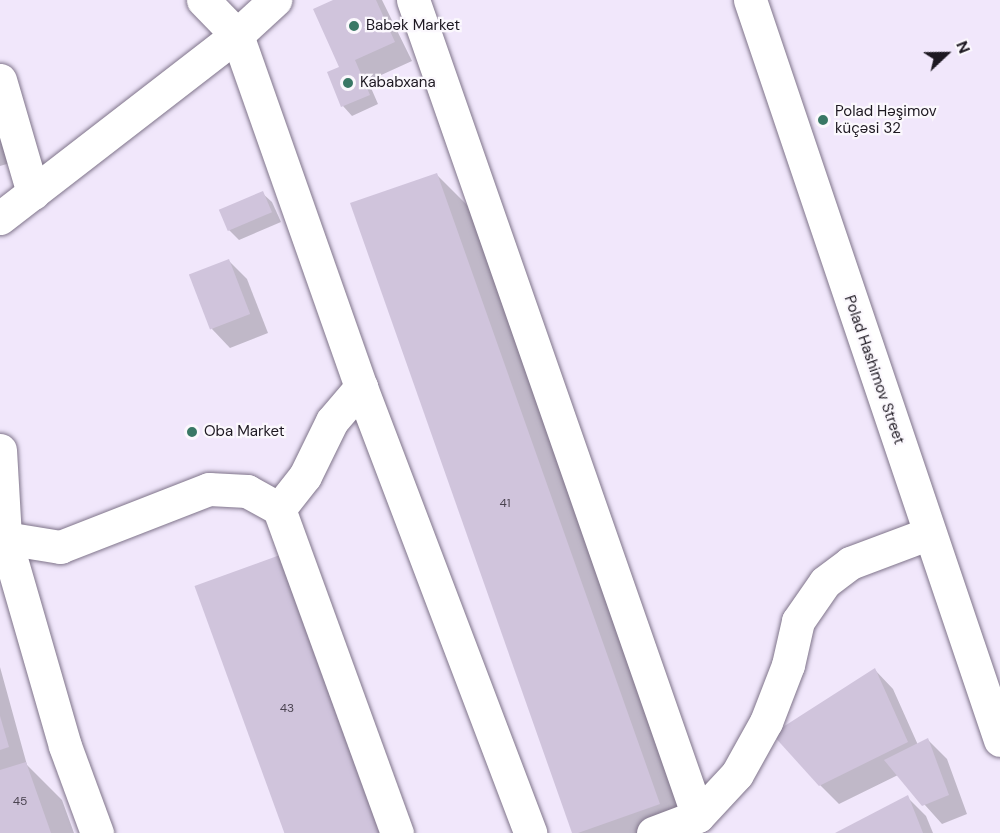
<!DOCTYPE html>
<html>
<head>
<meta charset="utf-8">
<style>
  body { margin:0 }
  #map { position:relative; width:1000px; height:833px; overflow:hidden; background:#f1e7fb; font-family:"DM Sans",sans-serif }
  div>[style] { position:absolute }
  .shadow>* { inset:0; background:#0003 }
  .building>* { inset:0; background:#d0c4dc; transform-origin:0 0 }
  .roads { filter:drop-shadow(0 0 2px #7f748a) drop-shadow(0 0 2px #7f748a) }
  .street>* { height:33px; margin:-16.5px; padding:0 16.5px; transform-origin:16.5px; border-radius:16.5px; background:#fff }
  .secondary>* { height:33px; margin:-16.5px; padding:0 16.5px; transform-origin:16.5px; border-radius:16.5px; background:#fff }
  .dots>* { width:16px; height:16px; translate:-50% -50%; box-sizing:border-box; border:3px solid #fbf8fd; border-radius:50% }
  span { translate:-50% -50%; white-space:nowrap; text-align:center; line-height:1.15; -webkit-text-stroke:4.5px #fbf8fd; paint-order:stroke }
  .number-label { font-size:12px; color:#4a4350 }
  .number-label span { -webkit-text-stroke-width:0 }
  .poi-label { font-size:15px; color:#1d1821 }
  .left { translate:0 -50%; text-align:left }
  .street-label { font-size:15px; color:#1d1821 }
  .north { position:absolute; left:916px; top:24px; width:60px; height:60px; -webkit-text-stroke:4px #fbf8fd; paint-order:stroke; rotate:68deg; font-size:16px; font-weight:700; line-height:24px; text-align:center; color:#1d1821 }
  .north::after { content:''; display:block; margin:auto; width:21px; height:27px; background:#1d1821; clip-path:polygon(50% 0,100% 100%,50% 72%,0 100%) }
</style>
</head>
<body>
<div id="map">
  <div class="shadow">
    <div style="clip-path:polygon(337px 0,382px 0,412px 61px,368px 81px,378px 104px,352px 116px,343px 106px)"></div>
    <div style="clip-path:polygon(0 72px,24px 159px,0 166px)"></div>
    <div style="clip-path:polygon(436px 174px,473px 211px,692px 833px,573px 833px)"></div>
    <div style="clip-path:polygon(262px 193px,272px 202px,281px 222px,239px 240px,229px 230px)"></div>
    <div style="clip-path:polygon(228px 260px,247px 279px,268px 333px,230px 348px,212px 329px)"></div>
    <div style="clip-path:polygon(0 667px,27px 765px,62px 800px,74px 833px,0 833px)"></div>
    <div style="clip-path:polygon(875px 670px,893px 689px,918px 745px,928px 740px,947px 759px,967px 814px,942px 824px,898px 775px,839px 804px,820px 785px)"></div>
    <div style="clip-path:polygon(907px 797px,926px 816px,933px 833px,839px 833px)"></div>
  </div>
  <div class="building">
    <div style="clip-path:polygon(333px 0,376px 0,395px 42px,355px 60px,370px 95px,341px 107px,327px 72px,339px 67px,313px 9px)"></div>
    <div style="clip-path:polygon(437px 173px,660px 804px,578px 833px,572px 833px,350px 203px)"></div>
    <div style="left:263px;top:191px;width:23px;height:48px;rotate:67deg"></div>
    <div style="left:229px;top:259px;width:59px;height:43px;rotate:69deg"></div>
    <div style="left:280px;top:555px;width:295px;height:91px;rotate:70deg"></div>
    <div style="clip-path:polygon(875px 668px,908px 742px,819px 786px,772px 734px)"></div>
    <div style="clip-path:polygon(0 716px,9px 747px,0 750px)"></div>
    <div style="clip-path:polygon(928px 738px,949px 795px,922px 806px,884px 760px)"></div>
    <div style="clip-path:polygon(26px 762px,51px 833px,0 833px,0 770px)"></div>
    <div style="clip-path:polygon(908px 795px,923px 833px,835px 833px)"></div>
  </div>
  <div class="roads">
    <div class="street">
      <div style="left:203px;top:0;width:49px;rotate:45.8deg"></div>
      <div style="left:237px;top:35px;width:373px;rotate:70.6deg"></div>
      <div style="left:361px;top:387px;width:477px;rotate:69.2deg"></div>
      <div style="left:413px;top:0;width:864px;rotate:70.75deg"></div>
      <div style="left:0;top:80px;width:118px;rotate:73.7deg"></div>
      <div style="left:0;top:218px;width:299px;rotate:-37.7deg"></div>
      <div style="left:237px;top:35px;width:52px;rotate:-42.6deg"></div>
      <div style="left:0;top:450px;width:88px;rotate:86.7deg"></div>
      <div style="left:5px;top:538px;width:216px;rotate:73.9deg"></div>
      <div style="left:65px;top:746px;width:93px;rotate:69.8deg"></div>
      <div style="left:279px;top:509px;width:42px;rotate:-51.8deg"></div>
      <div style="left:305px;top:476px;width:61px;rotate:-63.9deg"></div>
      <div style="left:332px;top:421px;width:45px;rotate:-49.5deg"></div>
      <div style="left:5px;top:538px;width:56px;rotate:9.3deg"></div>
      <div style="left:60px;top:547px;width:160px;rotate:-21.3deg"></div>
      <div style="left:209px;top:489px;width:38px;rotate:3deg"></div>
      <div style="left:247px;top:491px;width:37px;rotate:29deg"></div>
      <div style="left:279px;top:509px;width:345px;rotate:70deg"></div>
      <div style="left:653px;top:833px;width:48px;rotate:-20.7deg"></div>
      <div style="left:698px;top:816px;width:57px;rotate:-47.1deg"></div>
      <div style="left:737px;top:774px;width:60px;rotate:-60.9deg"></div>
      <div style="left:766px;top:722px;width:61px;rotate:-68.9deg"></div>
      <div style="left:788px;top:665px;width:45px;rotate:-77.2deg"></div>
      <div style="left:798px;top:621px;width:47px;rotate:-55.3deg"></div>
      <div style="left:825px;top:582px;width:31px;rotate:-37deg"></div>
      <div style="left:850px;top:563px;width:85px;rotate:-20.6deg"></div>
    </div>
    <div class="secondary">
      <div style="left:750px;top:0;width:781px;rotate:71.33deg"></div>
    </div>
  </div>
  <div class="dots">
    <div style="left:354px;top:26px;background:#397865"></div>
    <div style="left:348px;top:83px;background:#397865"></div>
    <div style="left:823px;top:120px;background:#397865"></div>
    <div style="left:192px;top:432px;background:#397865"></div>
  </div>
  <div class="number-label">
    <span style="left:505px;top:504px">41</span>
    <span style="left:287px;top:709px">43</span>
    <span style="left:20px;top:802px">45</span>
  </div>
  <div class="poi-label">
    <span class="left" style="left:366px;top:26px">Babək Market</span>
    <span class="left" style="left:360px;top:83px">Kababxana</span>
    <span class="left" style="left:835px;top:120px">Polad Həşimov<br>küçəsi 32</span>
    <span class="left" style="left:204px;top:432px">Oba Market</span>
  </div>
  <div class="street-label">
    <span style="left:874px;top:370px;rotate:71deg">Polad Hashimov Street</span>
  </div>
  <div class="north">N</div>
</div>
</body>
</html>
